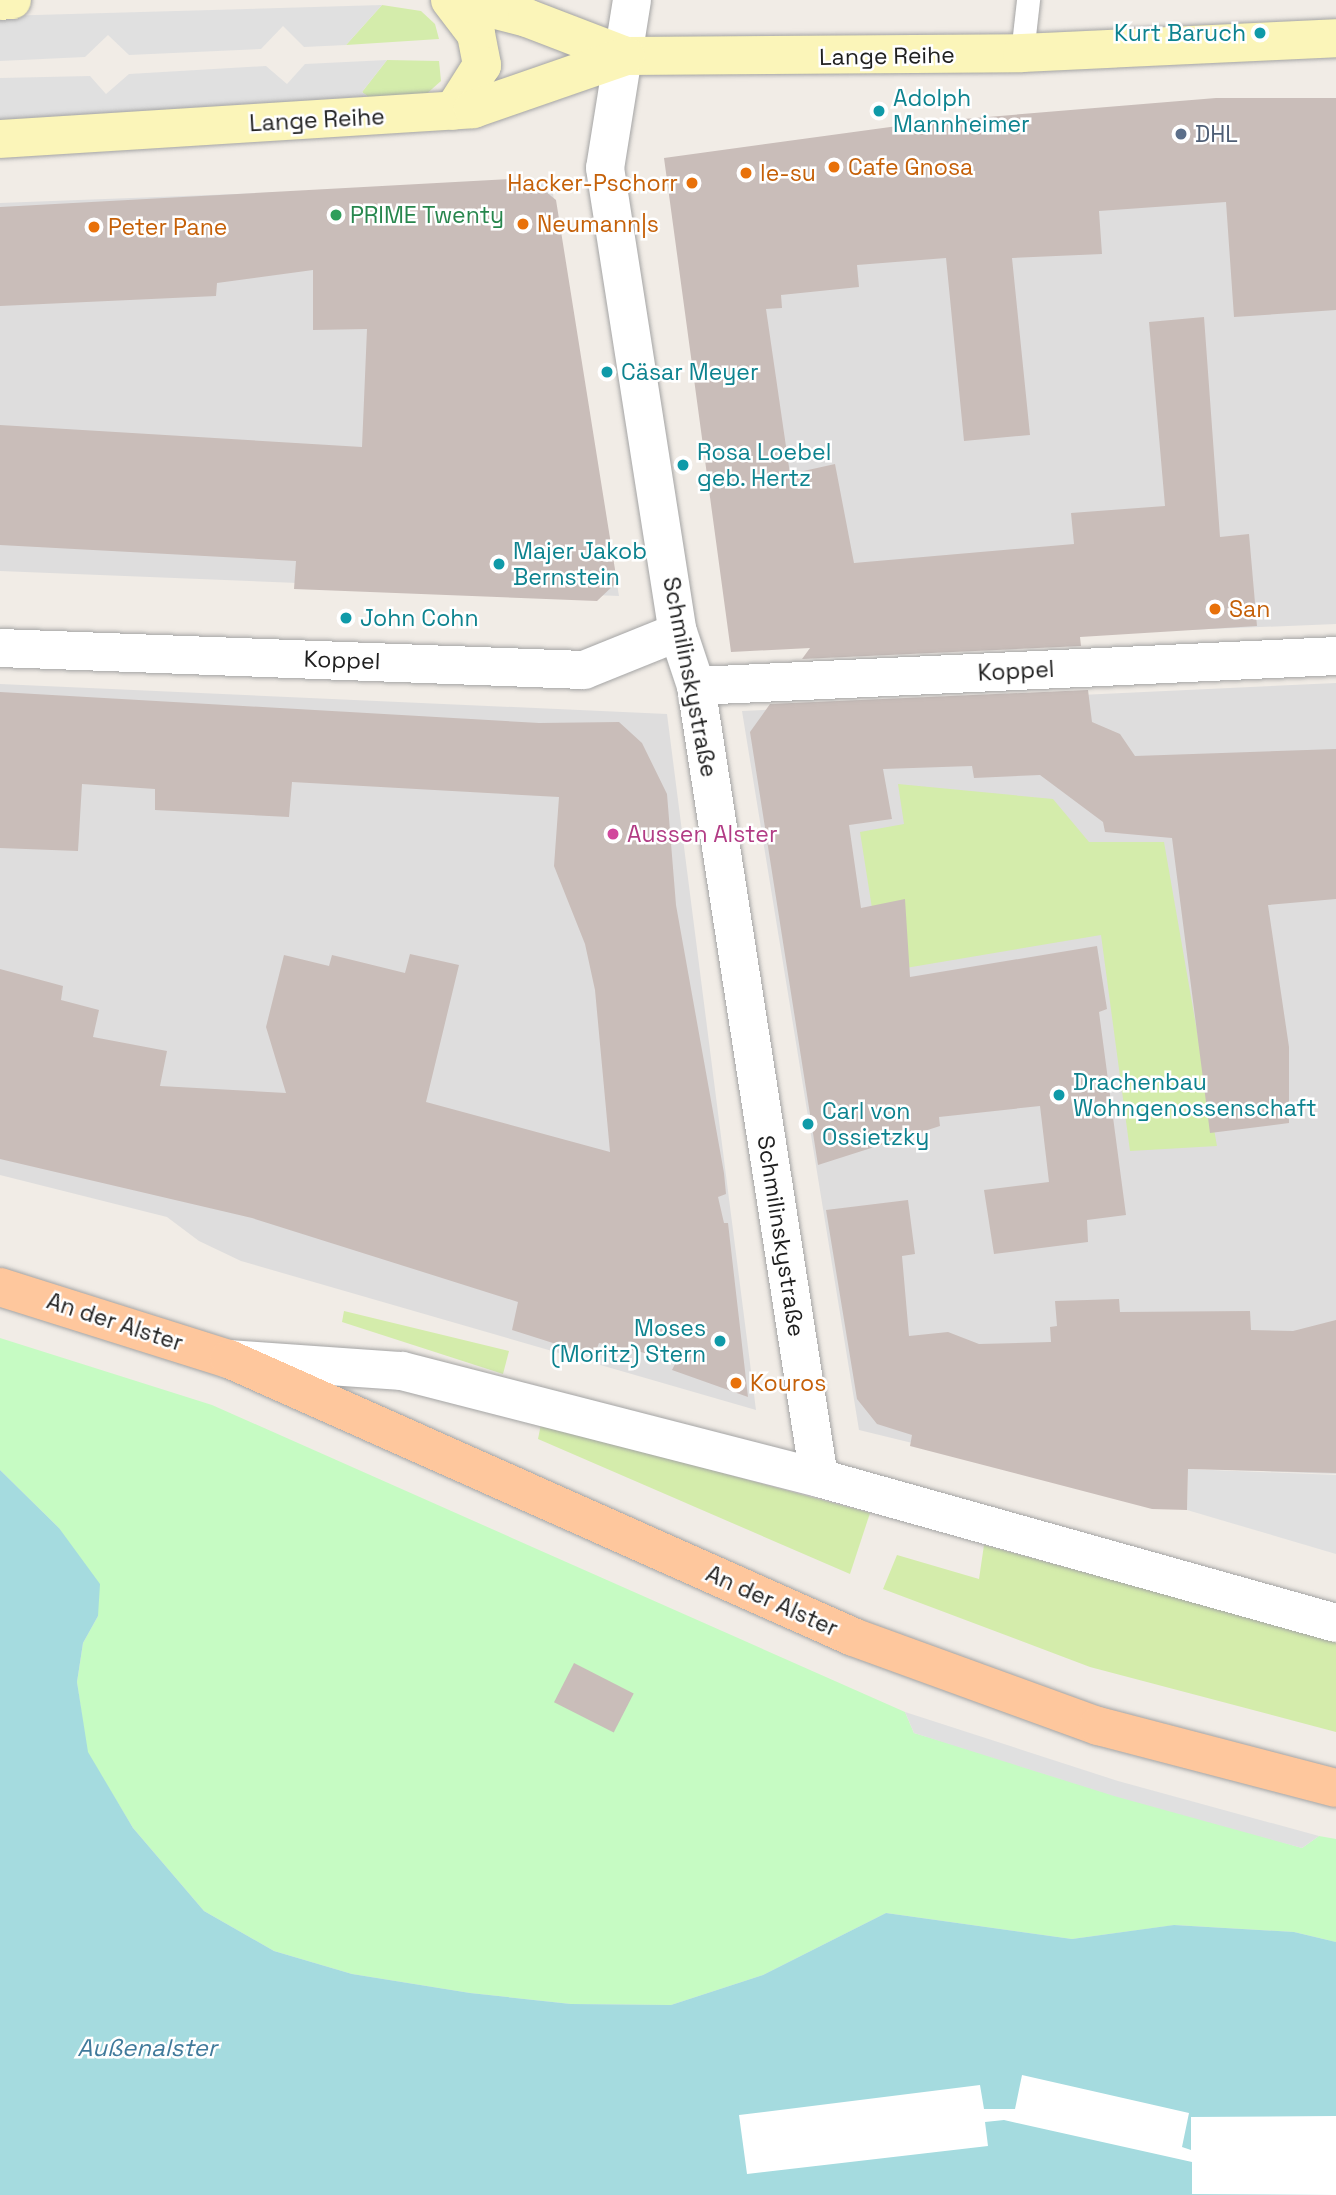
<!DOCTYPE html>
<html>
<head>
<meta charset="utf-8">
<style>
  body { margin:0 }
  #map { position:relative; width:1336px; height:2195px; overflow:hidden; background:#f1ece6; font-family:"Space Grotesk",sans-serif }
  div>[style] { position:absolute }
  .residential>* { inset:0; background:#dedddd }
  .grass>* { inset:0; background:#d4ecab }
  .park>* { inset:0; background:#c6fbc3 }
  .parking>* { inset:0; background:#e0e0e0 }
  .water>* { inset:0; background:#a5dbdf }
  .pier>* { inset:0; background:#fff }
  .building>* { inset:0; background:#c9bdb9; transform-origin:0 0 }
  .roads { filter:drop-shadow(0 0 2px #a4a4a4) drop-shadow(0 0 2px #a4a4a4) }
  .lane>* { height:23px; margin:-11.5px; padding:0 11.5px; transform-origin:11.5px; border-radius:11.5px; background:#fff }
  .street>* { height:38px; margin:-19px; padding:0 19px; transform-origin:19px; border-radius:19px; background:#fff }
  .secondary>* { height:38px; margin:-19px; padding:0 19px; transform-origin:19px; border-radius:19px; background:#fbf5b9 }
  .primary>* { height:38px; margin:-19px; padding:0 19px; transform-origin:19px; border-radius:19px; background:#fec79d }
  .dots>* { width:19px; height:19px; translate:-50% -50%; box-sizing:border-box; border:4px solid #fff; border-radius:50% }
  span { translate:-50% -50%; white-space:nowrap; text-align:center; line-height:1.15; -webkit-text-stroke:5px #fff; paint-order:stroke }
  .culture-label { font-size:23px; color:#0d838f }
  .right { translate:-100% -50%; text-align:right }
  .left { translate:0 -50%; text-align:left }
  .street-label { font-size:23px; color:#202020 }
  .service-label { font-size:23px; color:#4e5e75 }
  .food-label { font-size:23px; color:#c56008 }
  .leisure-label { font-size:23px; color:#27864d }
  .hotel-label { font-size:23px; color:#b23c85 }
  .water-label { font-size:24px; color:#407a9b; font-style:italic }
</style>
</head>
<body>
<div id="map">
  <div class="residential">
    <div style="clip-path:polygon(1336px 102px,1336px 624px,734px 648px,666px 166px)"></div>
    <div style="clip-path:polygon(551px 182px,619px 596px,0 571px,0 203px)"></div>
    <div style="clip-path:polygon(1336px 683px,1336px 1474px,1178px 1468px,1187px 1510px,859px 1430px,742px 711px)"></div>
    <div style="clip-path:polygon(0 684px,667px 714px,756px 1410px,241px 1261px,199px 1241px,167px 1217px,0 1175px)"></div>
  </div>
  <div class="grass">
    <div style="clip-path:polygon(382px 5px,421px 11px,435px 24px,439px 39px,346px 45px)"></div>
    <div style="clip-path:polygon(387px 60px,439px 61px,441px 81px,423px 97px,379px 105px,362px 92px)"></div>
    <div style="clip-path:polygon(898px 784px,1053px 799px,1089px 842px,1164px 842px,1217px 1146px,1130px 1151px,1101px 935px,882px 972px,860px 832px,904px 824px)"></div>
    <div style="clip-path:polygon(344px 1311px,509px 1351px,503px 1374px,342px 1322px)"></div>
    <div style="clip-path:polygon(541px 1424px,870px 1513px,850px 1574px,538px 1439px)"></div>
    <div style="clip-path:polygon(984px 1545px,1336px 1641px,1336px 1732px,1090px 1667px,883px 1589px,897px 1555px,979px 1579px)"></div>
  </div>
  <div class="park">
    <div style="clip-path:polygon(0 1338px,212px 1405px,905px 1712px,914px 1733px,1302px 1848px,1319px 1836px,1336px 1839px,1336px 1942px,1294px 1932px,1175px 1925px,1072px 1939px,886px 1913px,763px 1975px,671px 2005px,571px 2004px,470px 1993px,352px 1974px,274px 1951px,204px 1911px,133px 1828px,87px 1752px,77px 1682px,83px 1643px,98px 1616px,59px 1528px,0 1470px)"></div>
  </div>
  <div class="parking">
    <div style="clip-path:polygon(382px 5px,346px 45px,304px 47px,283px 26px,261px 49px,129px 55px,108px 35px,85px 57px,0 61px,0 16px)"></div>
    <div style="clip-path:polygon(387px 60px,362px 92px,379px 105px,0 126px,0 78px,90px 76px,106px 94px,129px 74px,266px 66px,287px 84px,305px 64px)"></div>
    <div style="clip-path:polygon(1188px 1469px,1336px 1475px,1336px 1554px,1187px 1510px)"></div>
    <div style="clip-path:polygon(905px 1712px,1118px 1781px,1319px 1836px,1302px 1848px,1114px 1796px,914px 1733px)"></div>
  </div>
  <div class="water">
    <div style="clip-path:polygon(0 1470px,59px 1528px,100px 1584px,98px 1616px,83px 1643px,77px 1682px,88px 1752px,133px 1828px,204px 1911px,274px 1951px,352px 1974px,470px 1993px,571px 2004px,671px 2005px,763px 1975px,886px 1913px,1072px 1939px,1174px 1925px,1294px 1932px,1336px 1942px,1336px 2195px,0 2195px)"></div>
  </div>
  <div class="pier">
    <div style="clip-path:polygon(1022px 2075px,1189px 2113px,1182px 2147px,1191px 2150px,1191px 2117px,1336px 2116px,1336px 2195px,1192px 2194px,1192px 2162px,1004px 2120px,985px 2122px,988px 2146px,747px 2174px,739px 2115px,980px 2085px,984px 2109px,1015px 2109px)"></div>
  </div>
  <div class="building">
    <div style="clip-path:polygon(1216px 98px,1336px 98px,1336px 310px,1234px 317px,1226px 202px,1099px 211px,1102px 254px,1012px 258px,1030px 435px,964px 441px,946px 258px,857px 265px,859px 287px,781px 295px,782px 308px,766px 309px,790px 474px,835px 464px,854px 563px,1074px 544px,1071px 513px,1165px 506px,1149px 322px,1204px 317px,1220px 537px,1249px 534px,1257px 626px,1080px 637px,1081px 646px,802px 659px,810px 648px,731px 652px,664px 158px,927px 122px)"></div>
    <div style="clip-path:polygon(529px 178px,556px 200px,617px 582px,597px 601px,294px 589px,296px 561px,0 545px,0 425px,362px 447px,367px 329px,313px 330px,313px 270px,217px 283px,216px 296px,0 306px,0 207px)"></div>
    <div style="clip-path:polygon(1088px 690px,1092px 722px,1120px 734px,1135px 756px,1336px 749px,1336px 899px,1268px 905px,1289px 1047px,1289px 1123px,1210px 1133px,1172px 838px,1105px 832px,1103px 822px,1040px 775px,974px 778px,972px 766px,883px 769px,892px 819px,849px 825px,861px 908px,905px 899px,910px 977px,1097px 946px,1107px 1009px,1099px 1012px,1126px 1215px,1087px 1220px,1088px 1242px,994px 1254px,984px 1190px,1049px 1182px,1040px 1106px,939px 1117px,940px 1126px,818px 1165px,750px 732px,770px 704px)"></div>
    <div style="clip-path:polygon(0 692px,539px 723px,619px 722px,642px 743px,667px 794px,676px 905px,724px 1173px,726px 1194px,718px 1197px,724px 1223px,728px 1223px,748px 1397px,672px 1370px,677px 1360px,599px 1343px,594px 1356px,512px 1330px,518px 1302px,252px 1218px,0 1159px,0 969px,63px 986px,61px 1000px,99px 1010px,93px 1037px,167px 1051px,160px 1086px,286px 1093px,266px 1027px,284px 955px,329px 966px,332px 955px,405px 973px,410px 954px,459px 965px,426px 1102px,610px 1152px,595px 990px,585px 944px,554px 866px,559px 797px,292px 782px,289px 817px,155px 810px,155px 789px,82px 784px,78px 851px,0 848px)"></div>
    <div style="clip-path:polygon(908px 1200px,915px 1254px,902px 1256px,909px 1336px,948px 1332px,979px 1344px,1051px 1342px,1050px 1327px,1057px 1326px,1055px 1301px,1119px 1299px,1120px 1312px,1250px 1311px,1251px 1330px,1293px 1331px,1336px 1320px,1336px 1473px,1188px 1469px,1187px 1510px,1152px 1509px,910px 1446px,912px 1435px,877px 1424px,857px 1399px,826px 1210px)"></div>
    <div style="left:574px;top:1663px;width:67px;height:44px;rotate:27deg"></div>
  </div>
  <div class="roads">
    <div class="lane">
      <div style="left:1022px;top:53px;width:53px;rotate:-83.5deg"></div>
    </div>
    <div class="street">
      <div style="left:632px;top:0;width:170px;rotate:99.1deg"></div>
      <div style="left:605px;top:168px;width:470px;rotate:81.1deg"></div>
      <div style="left:678px;top:632px;width:57px;rotate:71.6deg"></div>
      <div style="left:696px;top:686px;width:801px;rotate:81.17deg"></div>
      <div style="left:0;top:648px;width:584px;rotate:2.16deg"></div>
      <div style="left:584px;top:670px;width:101px;rotate:-22deg"></div>
      <div style="left:696px;top:686px;width:641px;rotate:-2.68deg"></div>
      <div style="left:229px;top:1359px;width:173px;rotate:4deg"></div>
      <div style="left:402px;top:1371px;width:431px;rotate:14.4deg"></div>
      <div style="left:819px;top:1478px;width:537px;rotate:15.67deg"></div>
    </div>
    <div class="secondary">
      <div style="left:450px;top:0;width:43px;rotate:52.6deg"></div>
      <div style="left:476px;top:34px;width:32px;rotate:79deg"></div>
      <div style="left:482px;top:65px;width:54px;rotate:122.2deg"></div>
      <div style="left:458px;top:0;width:71px;rotate:14.6deg"></div>
      <div style="left:527px;top:18px;width:106px;rotate:21deg"></div>
      <div style="left:626px;top:56px;width:396px;rotate:-0.4deg"></div>
      <div style="left:1022px;top:53px;width:314px;rotate:-2.7deg"></div>
      <div style="left:0;top:1px;width:12px;rotate:-5deg"></div>
      <div style="left:0;top:139px;width:474px;rotate:-3.6deg"></div>
      <div style="left:473px;top:109px;width:162px;rotate:-19.1deg"></div>
    </div>
    <div class="primary">
      <div style="left:0;top:1287px;width:240px;rotate:17.5deg"></div>
      <div style="left:229px;top:1359px;width:683px;rotate:24.01deg"></div>
      <div style="left:853px;top:1637px;width:261px;rotate:20deg"></div>
      <div style="left:1098px;top:1726px;width:246px;rotate:14.6deg"></div>
    </div>
  </div>
  <div class="dots">
    <div style="left:1260px;top:33px;background:#0f9aa8"></div>
    <div style="left:879px;top:111px;background:#0f9aa8"></div>
    <div style="left:1181px;top:134px;background:#5c6f8a"></div>
    <div style="left:834px;top:167px;background:#e8710a"></div>
    <div style="left:746px;top:173px;background:#e8710a"></div>
    <div style="left:692px;top:183px;background:#e8710a"></div>
    <div style="left:336px;top:215px;background:#2e9e5b"></div>
    <div style="left:523px;top:224px;background:#e8710a"></div>
    <div style="left:94px;top:227px;background:#e8710a"></div>
    <div style="left:607px;top:372px;background:#0f9aa8"></div>
    <div style="left:683px;top:465px;background:#0f9aa8"></div>
    <div style="left:499px;top:564px;background:#0f9aa8"></div>
    <div style="left:1215px;top:609px;background:#e8710a"></div>
    <div style="left:346px;top:618px;background:#0f9aa8"></div>
    <div style="left:613px;top:834px;background:#d1479c"></div>
    <div style="left:1059px;top:1095px;background:#0f9aa8"></div>
    <div style="left:808px;top:1124px;background:#0f9aa8"></div>
    <div style="left:720px;top:1341px;background:#0f9aa8"></div>
    <div style="left:736px;top:1383px;background:#e8710a"></div>
  </div>
  <div class="culture-label">
    <span class="right" style="left:1246px;top:33px">Kurt Baruch</span>
    <span class="left" style="left:893px;top:111px">Adolph<br>Mannheimer</span>
    <span class="left" style="left:621px;top:372px">Cäsar Meyer</span>
    <span class="left" style="left:697px;top:465px">Rosa Loebel<br>geb. Hertz</span>
    <span class="left" style="left:513px;top:564px">Majer Jakob<br>Bernstein</span>
    <span class="left" style="left:360px;top:618px">John Cohn</span>
    <span class="left" style="left:1073px;top:1095px">Drachenbau<br>Wohngenossenschaft</span>
    <span class="left" style="left:822px;top:1124px">Carl von<br>Ossietzky</span>
    <span class="right" style="left:706px;top:1341px">Moses<br>(Moritz) Stern</span>
  </div>
  <div class="street-label">
    <span style="left:887px;top:56px;rotate:-1deg">Lange Reihe</span>
    <span style="left:317px;top:120px;rotate:-3deg">Lange Reihe</span>
    <span style="left:342px;top:660px;rotate:2deg">Koppel</span>
    <span style="left:1016px;top:671px;rotate:-3deg">Koppel</span>
    <span style="left:690px;top:677px;rotate:79deg">Schmilinskystraße</span>
    <span style="left:781px;top:1236px;rotate:81deg">Schmilinskystraße</span>
    <span style="left:115px;top:1322px;rotate:18deg">An der Alster</span>
    <span style="left:772px;top:1601px;rotate:24deg">An der Alster</span>
  </div>
  <div class="service-label">
    <span class="left" style="left:1195px;top:134px">DHL</span>
  </div>
  <div class="food-label">
    <span class="left" style="left:848px;top:167px">Cafe Gnosa</span>
    <span class="left" style="left:760px;top:173px">le-su</span>
    <span class="right" style="left:678px;top:183px">Hacker-Pschorr</span>
    <span class="left" style="left:537px;top:224px">Neumann|s</span>
    <span class="left" style="left:108px;top:227px">Peter Pane</span>
    <span class="left" style="left:1229px;top:609px">San</span>
    <span class="left" style="left:750px;top:1383px">Kouros</span>
  </div>
  <div class="leisure-label">
    <span class="left" style="left:350px;top:215px">PRIME Twenty</span>
  </div>
  <div class="hotel-label">
    <span class="left" style="left:627px;top:834px">Aussen Alster</span>
  </div>
  <div class="water-label">
    <span style="left:147px;top:2048px">Außenalster</span>
  </div>
</div>
</body>
</html>
